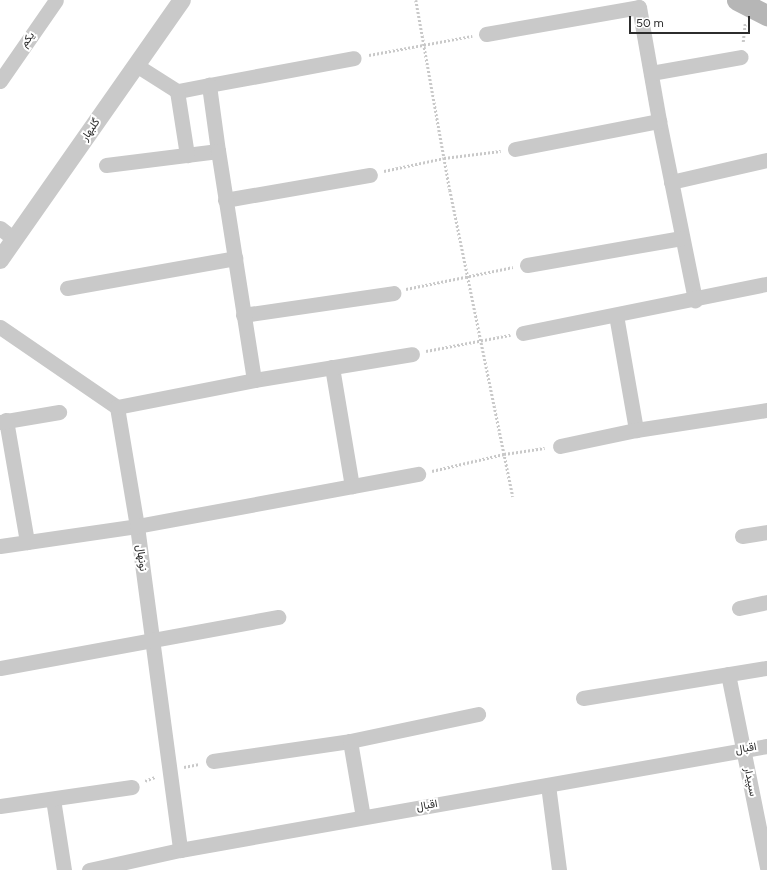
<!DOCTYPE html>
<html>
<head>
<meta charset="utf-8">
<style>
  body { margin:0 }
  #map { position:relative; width:767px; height:870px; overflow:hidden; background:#fff; font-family:Figtree,Vazirmatn,sans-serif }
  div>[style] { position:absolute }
  .path>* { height:2.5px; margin-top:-1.25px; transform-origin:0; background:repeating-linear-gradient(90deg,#c9c9c9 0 2px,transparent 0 4px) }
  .minor>* { height:15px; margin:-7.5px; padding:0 7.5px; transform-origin:7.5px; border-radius:7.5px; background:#c9c9c9 }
  .tertiary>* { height:18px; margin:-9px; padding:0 9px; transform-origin:9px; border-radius:9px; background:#c9c9c9 }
  .secondary>* { height:21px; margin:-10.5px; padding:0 10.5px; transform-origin:10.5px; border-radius:10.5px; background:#b6b6b6 }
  span { translate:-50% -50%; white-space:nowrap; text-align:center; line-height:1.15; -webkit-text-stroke:4px #fff; paint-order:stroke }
  .street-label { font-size:11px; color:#2c2c2c }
  .scale { position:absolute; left:629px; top:16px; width:121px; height:18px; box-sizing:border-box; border:2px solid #2c2c2c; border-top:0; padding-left:5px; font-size:12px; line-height:14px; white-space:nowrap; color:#2c2c2c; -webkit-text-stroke:3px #fff; paint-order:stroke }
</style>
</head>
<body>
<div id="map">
  <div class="path">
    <div style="left:416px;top:0;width:193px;rotate:79.9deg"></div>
    <div style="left:450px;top:190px;width:313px;rotate:78.4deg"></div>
    <div style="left:743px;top:42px;width:19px;rotate:-84deg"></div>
    <div style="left:369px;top:55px;width:105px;rotate:-10.5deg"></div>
    <div style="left:384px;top:171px;width:61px;rotate:-12.2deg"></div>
    <div style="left:444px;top:158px;width:57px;rotate:-7deg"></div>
    <div style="left:406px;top:289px;width:109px;rotate:-11.6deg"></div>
    <div style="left:426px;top:351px;width:86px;rotate:-10.8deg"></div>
    <div style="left:432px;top:471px;width:74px;rotate:-13.3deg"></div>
    <div style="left:504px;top:454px;width:41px;rotate:-8.3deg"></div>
    <div style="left:184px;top:767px;width:15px;rotate:-11deg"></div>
    <div style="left:145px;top:781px;width:11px;rotate:-22deg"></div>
  </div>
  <div class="minor">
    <div style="left:486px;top:34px;width:155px;rotate:-10deg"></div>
    <div style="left:639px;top:7px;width:116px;rotate:80deg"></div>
    <div style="left:659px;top:121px;width:183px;rotate:78.6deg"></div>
    <div style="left:136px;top:65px;width:49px;rotate:32.4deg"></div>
    <div style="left:651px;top:73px;width:91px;rotate:-10.1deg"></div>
    <div style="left:0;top:81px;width:98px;rotate:-55.3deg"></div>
    <div style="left:209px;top:85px;width:147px;rotate:-10.5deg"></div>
    <div style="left:515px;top:149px;width:147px;rotate:-11deg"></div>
    <div style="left:106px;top:165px;width:113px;rotate:-7.1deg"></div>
    <div style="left:218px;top:151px;width:67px;rotate:-97.8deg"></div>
    <div style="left:209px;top:85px;width:33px;rotate:169deg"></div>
    <div style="left:177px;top:91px;width:65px;rotate:81.1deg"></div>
    <div style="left:671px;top:182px;width:98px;rotate:-12.9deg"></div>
    <div style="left:225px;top:200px;width:147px;rotate:-9.8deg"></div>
    <div style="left:0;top:228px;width:18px;rotate:38deg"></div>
    <div style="left:527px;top:265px;width:157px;rotate:-9.9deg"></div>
    <div style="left:67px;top:288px;width:171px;rotate:-10.1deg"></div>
    <div style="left:243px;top:315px;width:152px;rotate:-8.3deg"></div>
    <div style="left:616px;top:315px;width:117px;rotate:80.1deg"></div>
    <div style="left:636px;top:430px;width:133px;rotate:-8.7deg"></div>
    <div style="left:0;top:327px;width:142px;rotate:34.4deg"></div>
    <div style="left:117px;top:407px;width:121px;rotate:80.5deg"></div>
    <div style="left:137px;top:526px;width:327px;rotate:82.4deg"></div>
    <div style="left:523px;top:333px;width:249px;rotate:-11.4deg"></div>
    <div style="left:332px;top:367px;width:121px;rotate:80.5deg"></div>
    <div style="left:254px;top:380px;width:160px;rotate:-9.3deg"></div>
    <div style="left:117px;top:407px;width:140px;rotate:-11.1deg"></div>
    <div style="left:254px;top:380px;width:232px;rotate:-98.9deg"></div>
    <div style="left:6px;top:420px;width:124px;rotate:80.2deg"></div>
    <div style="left:0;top:422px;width:60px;rotate:-9.6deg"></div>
    <div style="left:560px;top:446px;width:78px;rotate:-11.9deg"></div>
    <div style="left:742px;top:536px;width:25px;rotate:-9deg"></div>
    <div style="left:0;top:546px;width:138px;rotate:-8.3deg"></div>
    <div style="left:137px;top:526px;width:286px;rotate:-10.5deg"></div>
    <div style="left:739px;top:608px;width:29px;rotate:-12deg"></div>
    <div style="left:0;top:668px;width:283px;rotate:-10.4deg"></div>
    <div style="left:728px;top:674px;width:197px;rotate:78.6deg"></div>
    <div style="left:583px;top:698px;width:186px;rotate:-9.3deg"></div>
    <div style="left:350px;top:741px;width:77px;rotate:80.3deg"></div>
    <div style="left:213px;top:761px;width:138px;rotate:-8.3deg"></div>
    <div style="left:350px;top:741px;width:131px;rotate:-11.9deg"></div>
    <div style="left:548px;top:785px;width:86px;rotate:82.6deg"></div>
    <div style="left:53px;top:799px;width:72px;rotate:81.2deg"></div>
    <div style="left:0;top:806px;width:133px;rotate:-8.2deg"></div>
    <div style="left:89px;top:870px;width:93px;rotate:-12.4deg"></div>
    <div style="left:180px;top:850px;width:596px;rotate:-10.05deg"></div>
  </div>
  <div class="tertiary">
    <div style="left:0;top:260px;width:317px;rotate:-55deg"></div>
  </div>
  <div class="secondary">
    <div style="left:737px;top:0;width:34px;rotate:27deg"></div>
  </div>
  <div class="street-label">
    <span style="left:28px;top:40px;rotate:-55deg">یکم</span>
    <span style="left:91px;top:130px;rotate:-55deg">گلبهار</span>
    <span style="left:141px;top:558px;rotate:82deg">نونهال</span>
    <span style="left:746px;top:749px;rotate:-10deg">اقبال</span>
    <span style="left:750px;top:782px;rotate:79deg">سپیدار</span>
    <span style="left:427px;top:806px;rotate:-10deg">اقبال</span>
  </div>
  <div class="scale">50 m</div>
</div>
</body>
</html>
